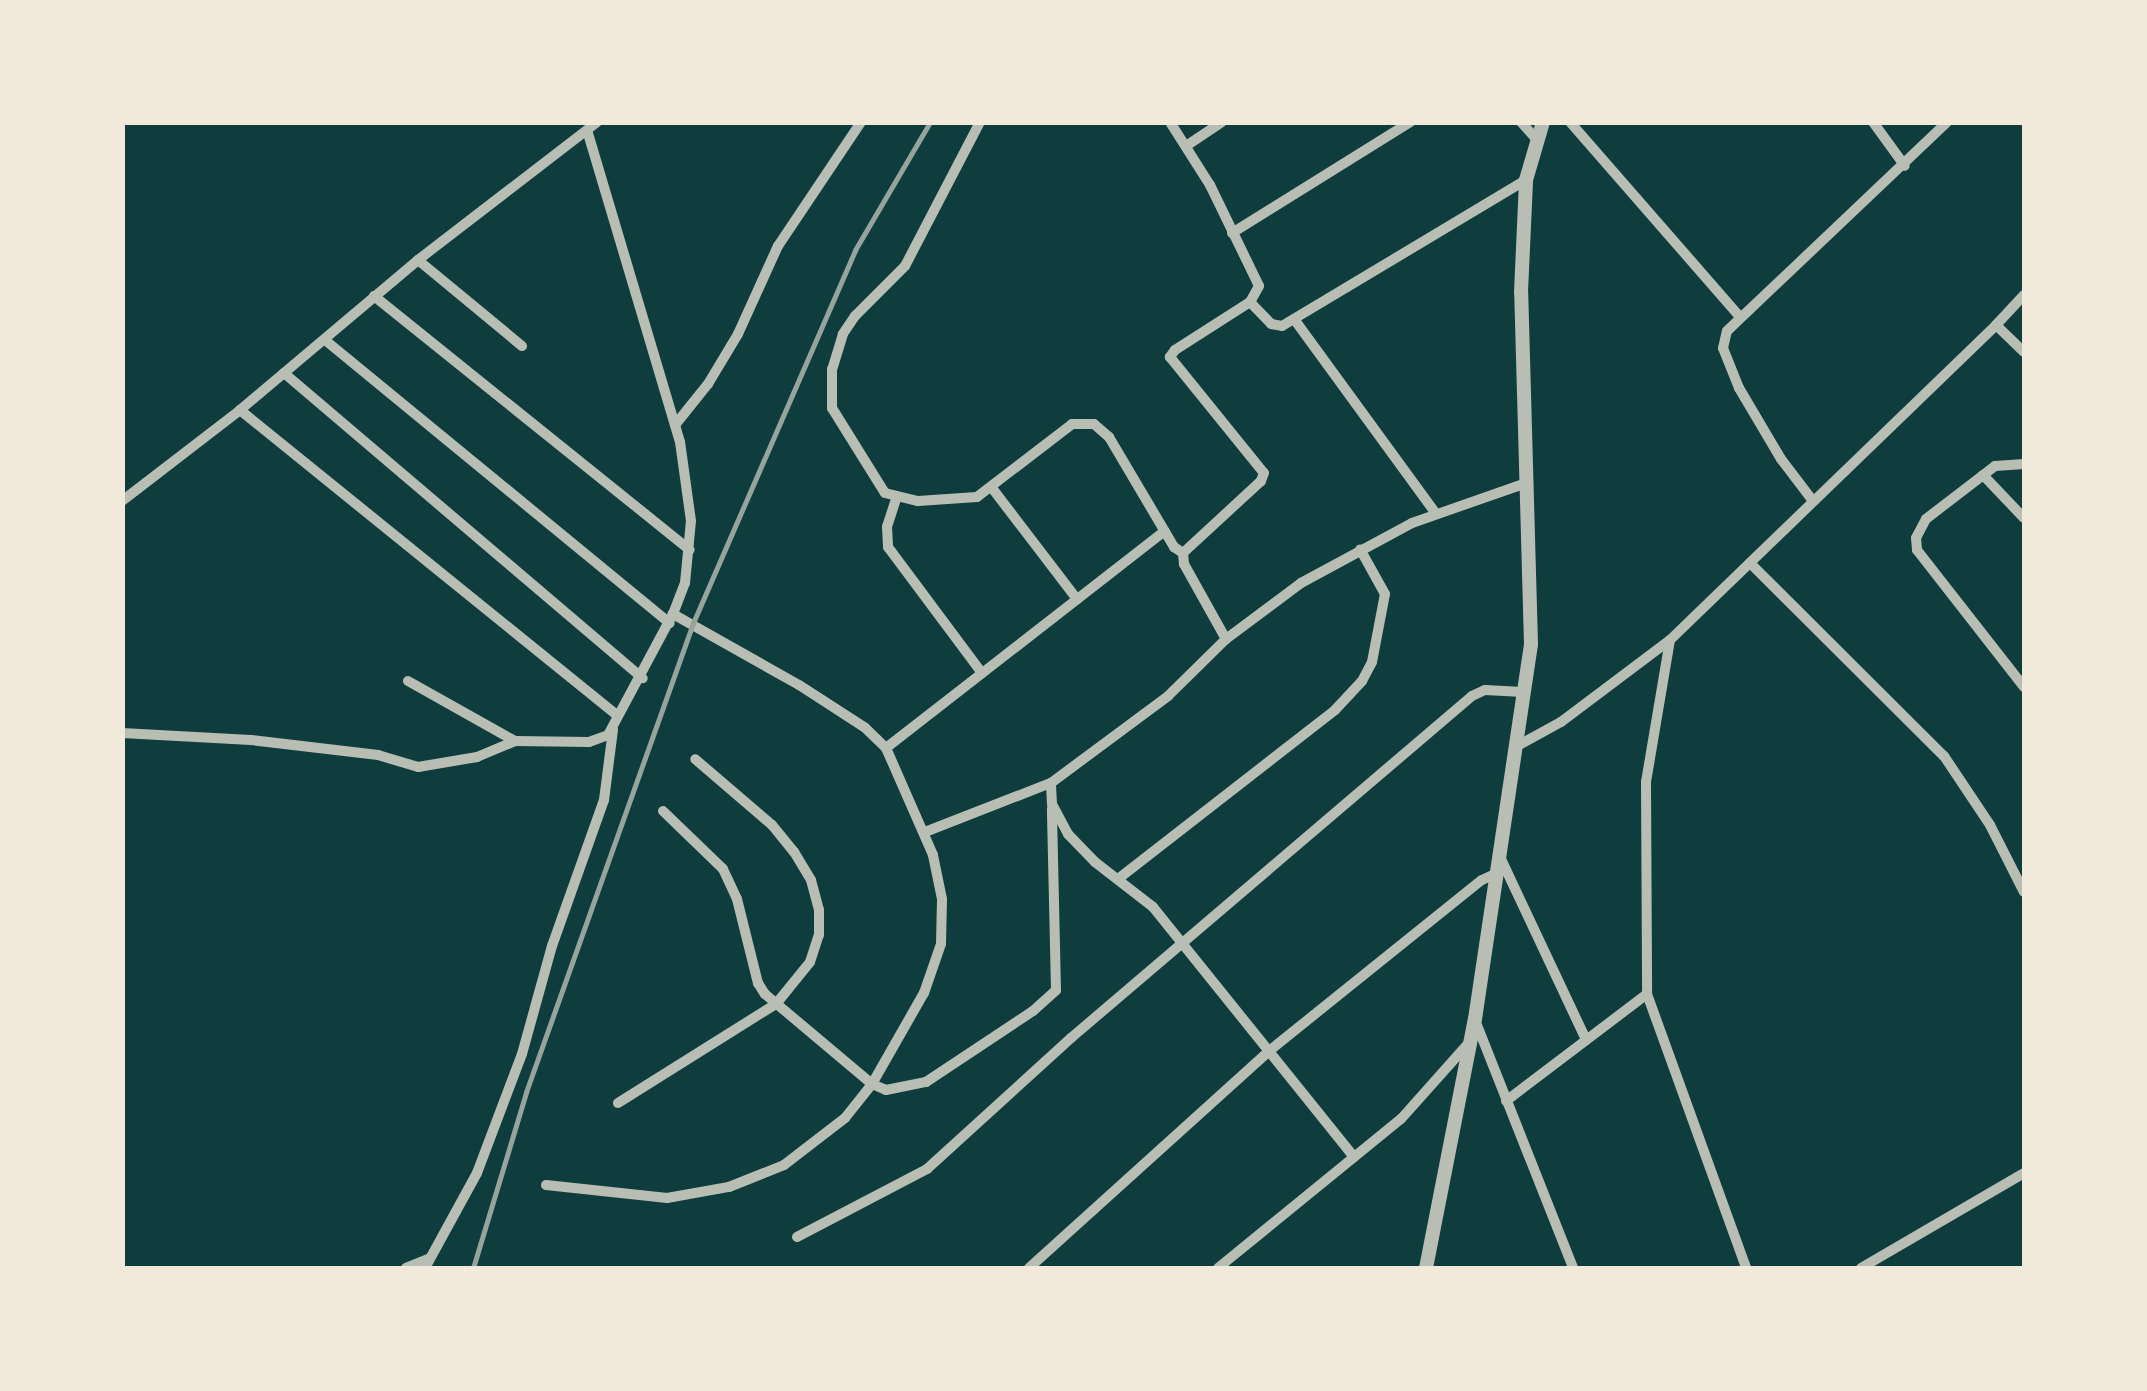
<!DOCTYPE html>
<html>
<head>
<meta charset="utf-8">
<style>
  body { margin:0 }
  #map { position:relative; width:2147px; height:1391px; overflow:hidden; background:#0f3d3e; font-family:Helvetica,sans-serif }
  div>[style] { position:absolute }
  .minor>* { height:10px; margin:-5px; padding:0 5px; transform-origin:5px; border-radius:5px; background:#b8beb3 }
  .tertiary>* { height:14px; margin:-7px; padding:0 7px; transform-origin:7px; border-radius:7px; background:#b8beb3 }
  .rail>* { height:5px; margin:-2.5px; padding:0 2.5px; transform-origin:2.5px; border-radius:2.5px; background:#97a49c }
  span { translate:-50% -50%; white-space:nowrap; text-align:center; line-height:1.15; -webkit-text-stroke:8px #f1e9da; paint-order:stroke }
  .frame { position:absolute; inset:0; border:125px solid #f1e9da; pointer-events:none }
</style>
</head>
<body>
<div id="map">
  <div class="minor">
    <div style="left:980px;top:122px;width:162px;rotate:117.5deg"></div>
    <div style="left:905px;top:266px;width:71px;rotate:135deg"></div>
    <div style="left:855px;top:316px;width:22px;rotate:124deg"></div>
    <div style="left:843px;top:334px;width:37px;rotate:107deg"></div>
    <div style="left:832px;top:369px;width:39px;rotate:90deg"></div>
    <div style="left:832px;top:408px;width:100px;rotate:58.1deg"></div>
    <div style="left:885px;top:493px;width:34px;rotate:14deg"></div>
    <div style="left:918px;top:501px;width:59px;rotate:-3.9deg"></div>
    <div style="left:977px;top:497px;width:120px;rotate:-37.5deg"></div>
    <div style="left:1072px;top:424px;width:22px"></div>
    <div style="left:1094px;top:424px;width:20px;rotate:41deg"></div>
    <div style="left:1109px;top:437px;width:128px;rotate:59.4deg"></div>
    <div style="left:1174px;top:547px;width:11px;rotate:34deg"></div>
    <div style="left:1170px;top:122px;width:75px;rotate:57.6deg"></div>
    <div style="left:1210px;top:185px;width:112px;rotate:64.1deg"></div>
    <div style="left:1259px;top:286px;width:18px;rotate:119deg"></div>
    <div style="left:1250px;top:302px;width:89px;rotate:147.4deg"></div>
    <div style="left:1175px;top:350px;width:9px;rotate:126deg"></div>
    <div style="left:1170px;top:357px;width:149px;rotate:51deg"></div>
    <div style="left:1264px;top:473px;width:9px;rotate:111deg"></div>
    <div style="left:1261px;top:481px;width:106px;rotate:137.3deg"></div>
    <div style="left:1183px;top:553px;width:11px;rotate:85deg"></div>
    <div style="left:1184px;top:564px;width:86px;rotate:60.8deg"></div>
    <div style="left:1521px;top:122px;width:24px;rotate:48deg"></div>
    <div style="left:1570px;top:122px;width:259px;rotate:48.9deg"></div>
    <div style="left:1873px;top:122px;width:54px;rotate:54deg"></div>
    <div style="left:1186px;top:146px;width:43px;rotate:-33.7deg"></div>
    <div style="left:1232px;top:233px;width:210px;rotate:-31.9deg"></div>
    <div style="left:418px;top:260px;width:135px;rotate:39.6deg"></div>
    <div style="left:2024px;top:295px;width:41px;rotate:133deg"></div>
    <div style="left:1996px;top:325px;width:39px;rotate:44deg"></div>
    <div style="left:374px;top:296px;width:405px;rotate:38.8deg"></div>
    <div style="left:1250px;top:302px;width:30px;rotate:46deg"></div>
    <div style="left:1271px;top:324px;width:11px;rotate:10deg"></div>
    <div style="left:1282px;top:326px;width:284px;rotate:-30.9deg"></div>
    <div style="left:1294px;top:319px;width:241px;rotate:53.9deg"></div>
    <div style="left:325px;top:340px;width:446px;rotate:39.4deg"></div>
    <div style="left:284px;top:373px;width:471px;rotate:40.4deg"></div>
    <div style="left:240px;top:410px;width:485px;rotate:39deg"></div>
    <div style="left:675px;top:425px;width:53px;rotate:-51.2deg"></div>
    <div style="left:708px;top:384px;width:58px;rotate:-59deg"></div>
    <div style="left:738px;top:334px;width:97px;rotate:-65.6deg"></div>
    <div style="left:778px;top:246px;width:149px;rotate:-56.2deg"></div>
    <div style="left:2024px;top:464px;width:29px;rotate:176deg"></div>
    <div style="left:1995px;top:466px;width:87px;rotate:142.5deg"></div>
    <div style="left:1926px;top:519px;width:21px;rotate:118deg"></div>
    <div style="left:1916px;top:538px;width:12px;rotate:85deg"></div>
    <div style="left:1917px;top:550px;width:174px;rotate:52deg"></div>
    <div style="left:1983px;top:475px;width:59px;rotate:46.4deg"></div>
    <div style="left:992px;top:488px;width:140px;rotate:52.6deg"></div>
    <div style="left:896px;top:499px;width:29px;rotate:108deg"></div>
    <div style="left:887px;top:527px;width:20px;rotate:87deg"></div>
    <div style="left:888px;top:547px;width:157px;rotate:53.3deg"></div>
    <div style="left:122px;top:501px;width:149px;rotate:-37.6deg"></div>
    <div style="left:240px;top:410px;width:233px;rotate:-40.1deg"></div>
    <div style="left:418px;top:260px;width:226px;rotate:-37.6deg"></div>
    <div style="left:1813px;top:501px;width:53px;rotate:-127.3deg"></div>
    <div style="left:1781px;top:459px;width:82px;rotate:-120.6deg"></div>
    <div style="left:1739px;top:388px;width:43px;rotate:-111.8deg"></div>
    <div style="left:1723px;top:348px;width:17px;rotate:-77deg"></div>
    <div style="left:1727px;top:331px;width:303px;rotate:-43.5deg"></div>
    <div style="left:1750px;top:563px;width:274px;rotate:44.9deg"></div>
    <div style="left:1944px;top:756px;width:83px;rotate:56.3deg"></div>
    <div style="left:1990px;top:825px;width:75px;rotate:63.1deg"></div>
    <div style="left:1670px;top:640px;width:144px;rotate:99.6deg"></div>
    <div style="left:1646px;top:782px;width:212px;rotate:89.7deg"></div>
    <div style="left:1647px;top:994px;width:291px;rotate:70.1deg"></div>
    <div style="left:408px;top:681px;width:123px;rotate:29.3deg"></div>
    <div style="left:122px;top:733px;width:129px;rotate:3.1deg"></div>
    <div style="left:251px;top:740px;width:128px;rotate:6.7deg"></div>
    <div style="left:378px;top:755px;width:42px;rotate:16.7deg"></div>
    <div style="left:418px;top:767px;width:60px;rotate:-9.6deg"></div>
    <div style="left:477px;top:757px;width:41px;rotate:-22.8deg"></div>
    <div style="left:515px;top:741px;width:74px;rotate:0.8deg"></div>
    <div style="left:589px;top:742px;width:20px;rotate:-20deg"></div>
    <div style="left:608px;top:735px;width:137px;rotate:-61.8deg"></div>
    <div style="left:673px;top:614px;width:33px;rotate:-69deg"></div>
    <div style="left:685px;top:583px;width:62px;rotate:-84.5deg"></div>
    <div style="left:691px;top:521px;width:80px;rotate:-97.9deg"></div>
    <div style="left:680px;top:442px;width:325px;rotate:-106.6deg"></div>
    <div style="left:1519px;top:745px;width:48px;rotate:-28.7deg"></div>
    <div style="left:1561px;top:722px;width:136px;rotate:-37deg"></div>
    <div style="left:1670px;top:640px;width:453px;rotate:-44deg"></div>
    <div style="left:886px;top:748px;width:353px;rotate:-37.9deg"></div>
    <div style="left:663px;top:811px;width:83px;rotate:44deg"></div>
    <div style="left:723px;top:869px;width:33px;rotate:65deg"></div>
    <div style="left:737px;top:899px;width:87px;rotate:76deg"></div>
    <div style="left:758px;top:983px;width:13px;rotate:58deg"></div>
    <div style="left:765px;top:994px;width:140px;rotate:40.1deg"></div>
    <div style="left:872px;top:1084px;width:15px;rotate:23deg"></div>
    <div style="left:886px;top:1090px;width:41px;rotate:-11.3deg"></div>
    <div style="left:926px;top:1082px;width:128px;rotate:-33.6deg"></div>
    <div style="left:1033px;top:1011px;width:31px;rotate:-42deg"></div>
    <div style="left:1056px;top:990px;width:181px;rotate:-91.3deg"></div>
    <div style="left:925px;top:832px;width:135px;rotate:-21.3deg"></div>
    <div style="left:1501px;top:859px;width:200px;rotate:64.8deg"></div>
    <div style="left:1118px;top:879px;width:275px;rotate:-37.9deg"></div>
    <div style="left:1335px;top:710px;width:40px;rotate:-47deg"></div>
    <div style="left:1362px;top:681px;width:21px;rotate:-62deg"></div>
    <div style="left:1372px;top:662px;width:69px;rotate:-79.2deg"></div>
    <div style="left:1385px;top:594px;width:51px;rotate:-119.1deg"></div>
    <div style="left:1475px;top:1020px;width:267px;rotate:68.4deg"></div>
    <div style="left:1506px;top:1101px;width:177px;rotate:-37.2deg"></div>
    <div style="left:618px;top:1103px;width:186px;rotate:-32.1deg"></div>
    <div style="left:776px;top:1004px;width:54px;rotate:-51deg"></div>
    <div style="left:810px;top:962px;width:28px;rotate:-72deg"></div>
    <div style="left:819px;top:935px;width:25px;rotate:-90deg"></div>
    <div style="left:819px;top:910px;width:31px;rotate:-105deg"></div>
    <div style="left:811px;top:880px;width:33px;rotate:-121deg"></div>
    <div style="left:794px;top:852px;width:35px;rotate:-129deg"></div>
    <div style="left:772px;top:825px;width:101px;rotate:-139.4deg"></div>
    <div style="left:1354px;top:1157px;width:321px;rotate:-128.8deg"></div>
    <div style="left:1153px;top:907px;width:73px;rotate:-142.2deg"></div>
    <div style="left:1095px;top:862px;width:39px;rotate:-134deg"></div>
    <div style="left:1068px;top:834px;width:34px;rotate:-118deg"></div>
    <div style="left:1052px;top:804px;width:21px;rotate:-93deg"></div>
    <div style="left:1051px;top:783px;width:146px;rotate:-36.6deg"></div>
    <div style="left:1168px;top:696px;width:81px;rotate:-44.5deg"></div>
    <div style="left:1226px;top:639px;width:94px;rotate:-36.7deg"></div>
    <div style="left:1301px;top:583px;width:126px;rotate:-28.4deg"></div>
    <div style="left:1412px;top:523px;width:121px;rotate:-19.3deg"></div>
    <div style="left:546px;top:1185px;width:122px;rotate:6.1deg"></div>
    <div style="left:667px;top:1198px;width:63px;rotate:-10.1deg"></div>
    <div style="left:729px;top:1187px;width:59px;rotate:-21.8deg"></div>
    <div style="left:784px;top:1165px;width:77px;rotate:-37.6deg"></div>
    <div style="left:845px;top:1118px;width:43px;rotate:-51.5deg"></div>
    <div style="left:872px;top:1084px;width:105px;rotate:-60.3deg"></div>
    <div style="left:924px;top:993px;width:52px;rotate:-70.9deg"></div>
    <div style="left:941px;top:944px;width:45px;rotate:-88.7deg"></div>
    <div style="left:942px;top:899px;width:45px;rotate:-101.6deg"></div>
    <div style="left:933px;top:855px;width:117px;rotate:-113.7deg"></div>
    <div style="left:886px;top:748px;width:30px;rotate:-136deg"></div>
    <div style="left:864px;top:727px;width:77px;rotate:-147.1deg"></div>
    <div style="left:799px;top:685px;width:145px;rotate:-150.6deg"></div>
    <div style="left:797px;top:1237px;width:147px;rotate:-27.6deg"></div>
    <div style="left:927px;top:1169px;width:195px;rotate:-42.3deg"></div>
    <div style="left:1071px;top:1038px;width:527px;rotate:-40.46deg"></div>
    <div style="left:1472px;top:696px;width:14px;rotate:-25deg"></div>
    <div style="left:1485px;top:690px;width:38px;rotate:3deg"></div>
    <div style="left:406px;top:1268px;width:24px;rotate:-22deg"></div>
    <div style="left:425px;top:1268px;width:108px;rotate:-61.3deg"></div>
    <div style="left:477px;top:1173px;width:127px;rotate:-69.3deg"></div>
    <div style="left:522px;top:1054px;width:112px;rotate:-74.5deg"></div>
    <div style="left:552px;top:946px;width:155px;rotate:-70.4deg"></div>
    <div style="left:604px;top:800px;width:71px;rotate:-82.7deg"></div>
    <div style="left:1029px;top:1268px;width:324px;rotate:-42.1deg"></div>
    <div style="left:1269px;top:1051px;width:273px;rotate:-38.8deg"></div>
    <div style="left:1482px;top:880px;width:19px;rotate:-25deg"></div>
    <div style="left:1218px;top:1268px;width:236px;rotate:-39.2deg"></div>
    <div style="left:1401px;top:1119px;width:99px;rotate:-48.3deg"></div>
    <div style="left:1861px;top:1268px;width:189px;rotate:-30.2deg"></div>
  </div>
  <div class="tertiary">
    <div style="left:1426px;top:1268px;width:254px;rotate:-78.9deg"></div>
    <div style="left:1475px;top:1019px;width:379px;rotate:-81.5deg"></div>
    <div style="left:1531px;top:644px;width:352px;rotate:-91.6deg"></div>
    <div style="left:1521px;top:292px;width:112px;rotate:-87.4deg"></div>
    <div style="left:1526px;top:180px;width:60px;rotate:-73.7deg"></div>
  </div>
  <div class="rail">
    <div style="left:473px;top:1268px;width:184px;rotate:-73.2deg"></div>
    <div style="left:526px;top:1092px;width:498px;rotate:-70.4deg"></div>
    <div style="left:693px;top:623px;width:407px;rotate:-66.5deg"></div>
    <div style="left:855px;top:250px;width:148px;rotate:-59.6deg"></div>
  </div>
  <div class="frame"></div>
</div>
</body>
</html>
